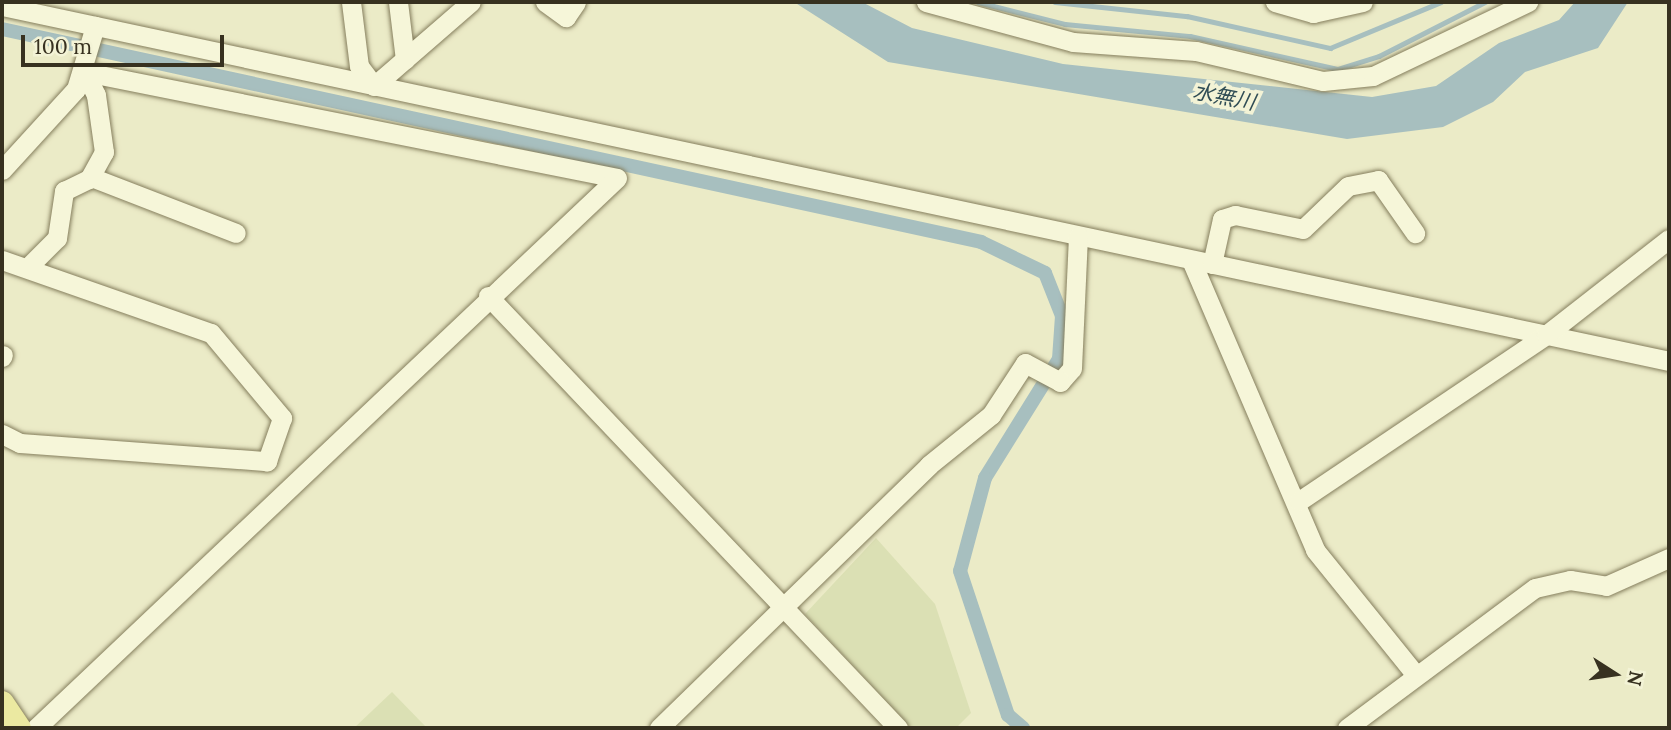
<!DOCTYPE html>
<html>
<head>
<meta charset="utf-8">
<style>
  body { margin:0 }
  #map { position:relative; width:1671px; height:730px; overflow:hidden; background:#ebebc7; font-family:Lora,"Noto Sans JP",serif }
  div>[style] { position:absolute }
  .farmland>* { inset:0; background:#dbe0b4 }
  .water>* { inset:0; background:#a7bfbf }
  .stream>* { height:4.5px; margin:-2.25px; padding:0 2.25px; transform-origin:2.25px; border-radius:2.25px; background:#a7bfbf }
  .canal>* { height:14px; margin:-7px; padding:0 7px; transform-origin:7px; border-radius:7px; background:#a7bfbf }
  .roads { filter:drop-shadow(0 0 2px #857e5d) drop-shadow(0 0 2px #857e5d) }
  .minor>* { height:19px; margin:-9.5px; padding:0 9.5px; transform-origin:9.5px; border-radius:9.5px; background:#f6f6d9 }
  .major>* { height:24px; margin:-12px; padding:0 12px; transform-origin:12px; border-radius:12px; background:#ebe9a1 }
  span { translate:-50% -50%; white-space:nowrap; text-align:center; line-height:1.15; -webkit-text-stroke:7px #f3f3d6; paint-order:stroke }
  .water-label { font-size:21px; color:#304d55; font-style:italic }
  .frame { position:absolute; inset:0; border:4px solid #373120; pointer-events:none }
  .north { position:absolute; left:1580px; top:639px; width:70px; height:70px; -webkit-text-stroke:5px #f3f3d6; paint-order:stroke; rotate:102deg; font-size:19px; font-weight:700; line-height:28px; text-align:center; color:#373120 }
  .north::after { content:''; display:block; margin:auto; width:24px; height:32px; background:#373120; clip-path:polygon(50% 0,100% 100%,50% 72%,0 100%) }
  .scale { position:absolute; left:21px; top:35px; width:203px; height:32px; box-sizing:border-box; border:4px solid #373120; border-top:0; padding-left:9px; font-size:21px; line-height:24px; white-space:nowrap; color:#373120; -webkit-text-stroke:5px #f3f3d6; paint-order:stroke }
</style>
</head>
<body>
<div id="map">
  <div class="farmland">
    <div style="clip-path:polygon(876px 538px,935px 604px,971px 713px,956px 728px,911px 728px,805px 614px)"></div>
    <div style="clip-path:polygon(392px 692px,427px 728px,354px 728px)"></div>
  </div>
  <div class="water">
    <div style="clip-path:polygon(794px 2px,862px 2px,912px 28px,1063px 64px,1372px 97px,1436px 86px,1499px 43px,1559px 20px,1575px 2px,1628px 2px,1598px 48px,1525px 72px,1493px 102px,1443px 127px,1347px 139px,888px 62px)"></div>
  </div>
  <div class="stream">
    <div style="left:978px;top:2px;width:90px;rotate:14.2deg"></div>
    <div style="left:1065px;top:24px;width:126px;rotate:5.5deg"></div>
    <div style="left:1190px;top:36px;width:152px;rotate:12.6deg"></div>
    <div style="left:1338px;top:69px;width:43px;rotate:-17.6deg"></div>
    <div style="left:1379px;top:56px;width:119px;rotate:-27deg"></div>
    <div style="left:1055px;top:2px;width:133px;rotate:6.1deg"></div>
    <div style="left:1187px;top:16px;width:147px;rotate:12.6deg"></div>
    <div style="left:1330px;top:48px;width:120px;rotate:-22.5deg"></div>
  </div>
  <div class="canal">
    <div style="left:2px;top:29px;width:1002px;rotate:12.27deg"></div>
    <div style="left:981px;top:242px;width:71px;rotate:25.8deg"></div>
    <div style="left:1045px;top:273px;width:46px;rotate:68.4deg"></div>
    <div style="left:1062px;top:316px;width:43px;rotate:94deg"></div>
    <div style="left:1059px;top:359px;width:140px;rotate:121.9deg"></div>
    <div style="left:985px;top:478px;width:96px;rotate:105deg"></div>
    <div style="left:960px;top:571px;width:152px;rotate:71.6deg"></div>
    <div style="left:1008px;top:715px;width:20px;rotate:41deg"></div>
  </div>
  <div class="roads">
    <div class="minor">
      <div style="left:351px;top:2px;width:64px;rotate:82.9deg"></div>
      <div style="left:359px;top:66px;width:25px;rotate:53deg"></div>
      <div style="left:374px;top:86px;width:128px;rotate:-40.9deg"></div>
      <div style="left:398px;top:2px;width:58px;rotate:83.1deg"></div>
      <div style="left:545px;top:2px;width:26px;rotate:36deg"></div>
      <div style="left:566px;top:17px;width:18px;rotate:-56deg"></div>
      <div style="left:926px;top:2px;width:152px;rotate:15.2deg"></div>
      <div style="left:1073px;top:42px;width:123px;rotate:4.2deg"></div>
      <div style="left:1196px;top:51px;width:130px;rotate:13.3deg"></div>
      <div style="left:1323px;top:81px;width:50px;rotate:-5.7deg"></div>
      <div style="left:1373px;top:76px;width:172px;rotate:-25.5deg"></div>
      <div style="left:1275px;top:2px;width:40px;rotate:16deg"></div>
      <div style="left:1313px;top:13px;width:51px;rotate:-12.4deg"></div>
      <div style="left:2px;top:6px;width:1704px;rotate:12.02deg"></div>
      <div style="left:85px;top:72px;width:542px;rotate:11.27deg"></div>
      <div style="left:2px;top:170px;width:110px;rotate:-47.6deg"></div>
      <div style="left:76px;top:89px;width:66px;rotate:-73.2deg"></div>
      <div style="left:91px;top:177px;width:155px;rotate:21.1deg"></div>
      <div style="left:2px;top:260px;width:221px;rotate:19.3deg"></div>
      <div style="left:211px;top:333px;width:111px;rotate:50.1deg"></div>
      <div style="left:282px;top:418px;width:46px;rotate:109.2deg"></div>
      <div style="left:1191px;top:260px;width:315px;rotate:66.8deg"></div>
      <div style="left:1315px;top:550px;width:159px;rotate:51.1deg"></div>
      <div style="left:1212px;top:264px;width:46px;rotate:-77.5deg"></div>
      <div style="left:1222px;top:219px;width:14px;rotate:-17deg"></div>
      <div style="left:1235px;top:215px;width:69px;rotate:11.6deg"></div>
      <div style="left:1303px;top:229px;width:62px;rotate:-43.7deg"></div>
      <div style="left:1348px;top:186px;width:31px;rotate:-11deg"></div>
      <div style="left:1378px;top:180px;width:65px;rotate:55.1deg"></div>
      <div style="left:28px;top:267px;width:41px;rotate:-45deg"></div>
      <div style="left:57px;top:238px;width:48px;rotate:-81.5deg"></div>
      <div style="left:64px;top:191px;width:28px;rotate:-26deg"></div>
      <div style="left:89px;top:179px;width:31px;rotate:-61deg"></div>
      <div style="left:104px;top:152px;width:58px;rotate:-98deg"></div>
      <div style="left:96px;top:95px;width:25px;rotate:-116deg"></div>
      <div style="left:488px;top:296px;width:596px;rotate:46.5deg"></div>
      <div style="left:2px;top:357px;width:2px;rotate:-63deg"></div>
      <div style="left:2px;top:434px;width:20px;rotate:27deg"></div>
      <div style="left:20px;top:443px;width:248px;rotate:4.2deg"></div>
      <div style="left:1299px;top:501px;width:298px;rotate:-33.9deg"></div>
      <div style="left:1546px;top:335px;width:156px;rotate:-38deg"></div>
      <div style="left:36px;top:728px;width:800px;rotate:-43.43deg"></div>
      <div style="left:659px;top:728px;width:377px;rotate:-44.2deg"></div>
      <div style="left:929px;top:465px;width:80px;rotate:-38.9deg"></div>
      <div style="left:991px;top:415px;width:62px;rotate:-56.8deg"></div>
      <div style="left:1025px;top:363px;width:40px;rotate:28deg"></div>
      <div style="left:1060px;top:382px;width:18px;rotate:-49deg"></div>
      <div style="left:1072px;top:368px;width:132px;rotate:-87.4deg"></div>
      <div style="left:1347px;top:728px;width:234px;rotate:-36.7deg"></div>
      <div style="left:1535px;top:588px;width:36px;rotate:-13deg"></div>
      <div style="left:1570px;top:580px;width:36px;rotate:9deg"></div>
      <div style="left:1606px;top:586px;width:69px;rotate:-24deg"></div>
    </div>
    <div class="major">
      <div style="left:2px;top:703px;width:30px;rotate:56deg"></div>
    </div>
  </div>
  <div class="water-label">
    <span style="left:1224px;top:97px;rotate:11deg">水無川</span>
  </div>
  <div class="frame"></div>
  <div class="north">N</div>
  <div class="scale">100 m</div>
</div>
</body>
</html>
